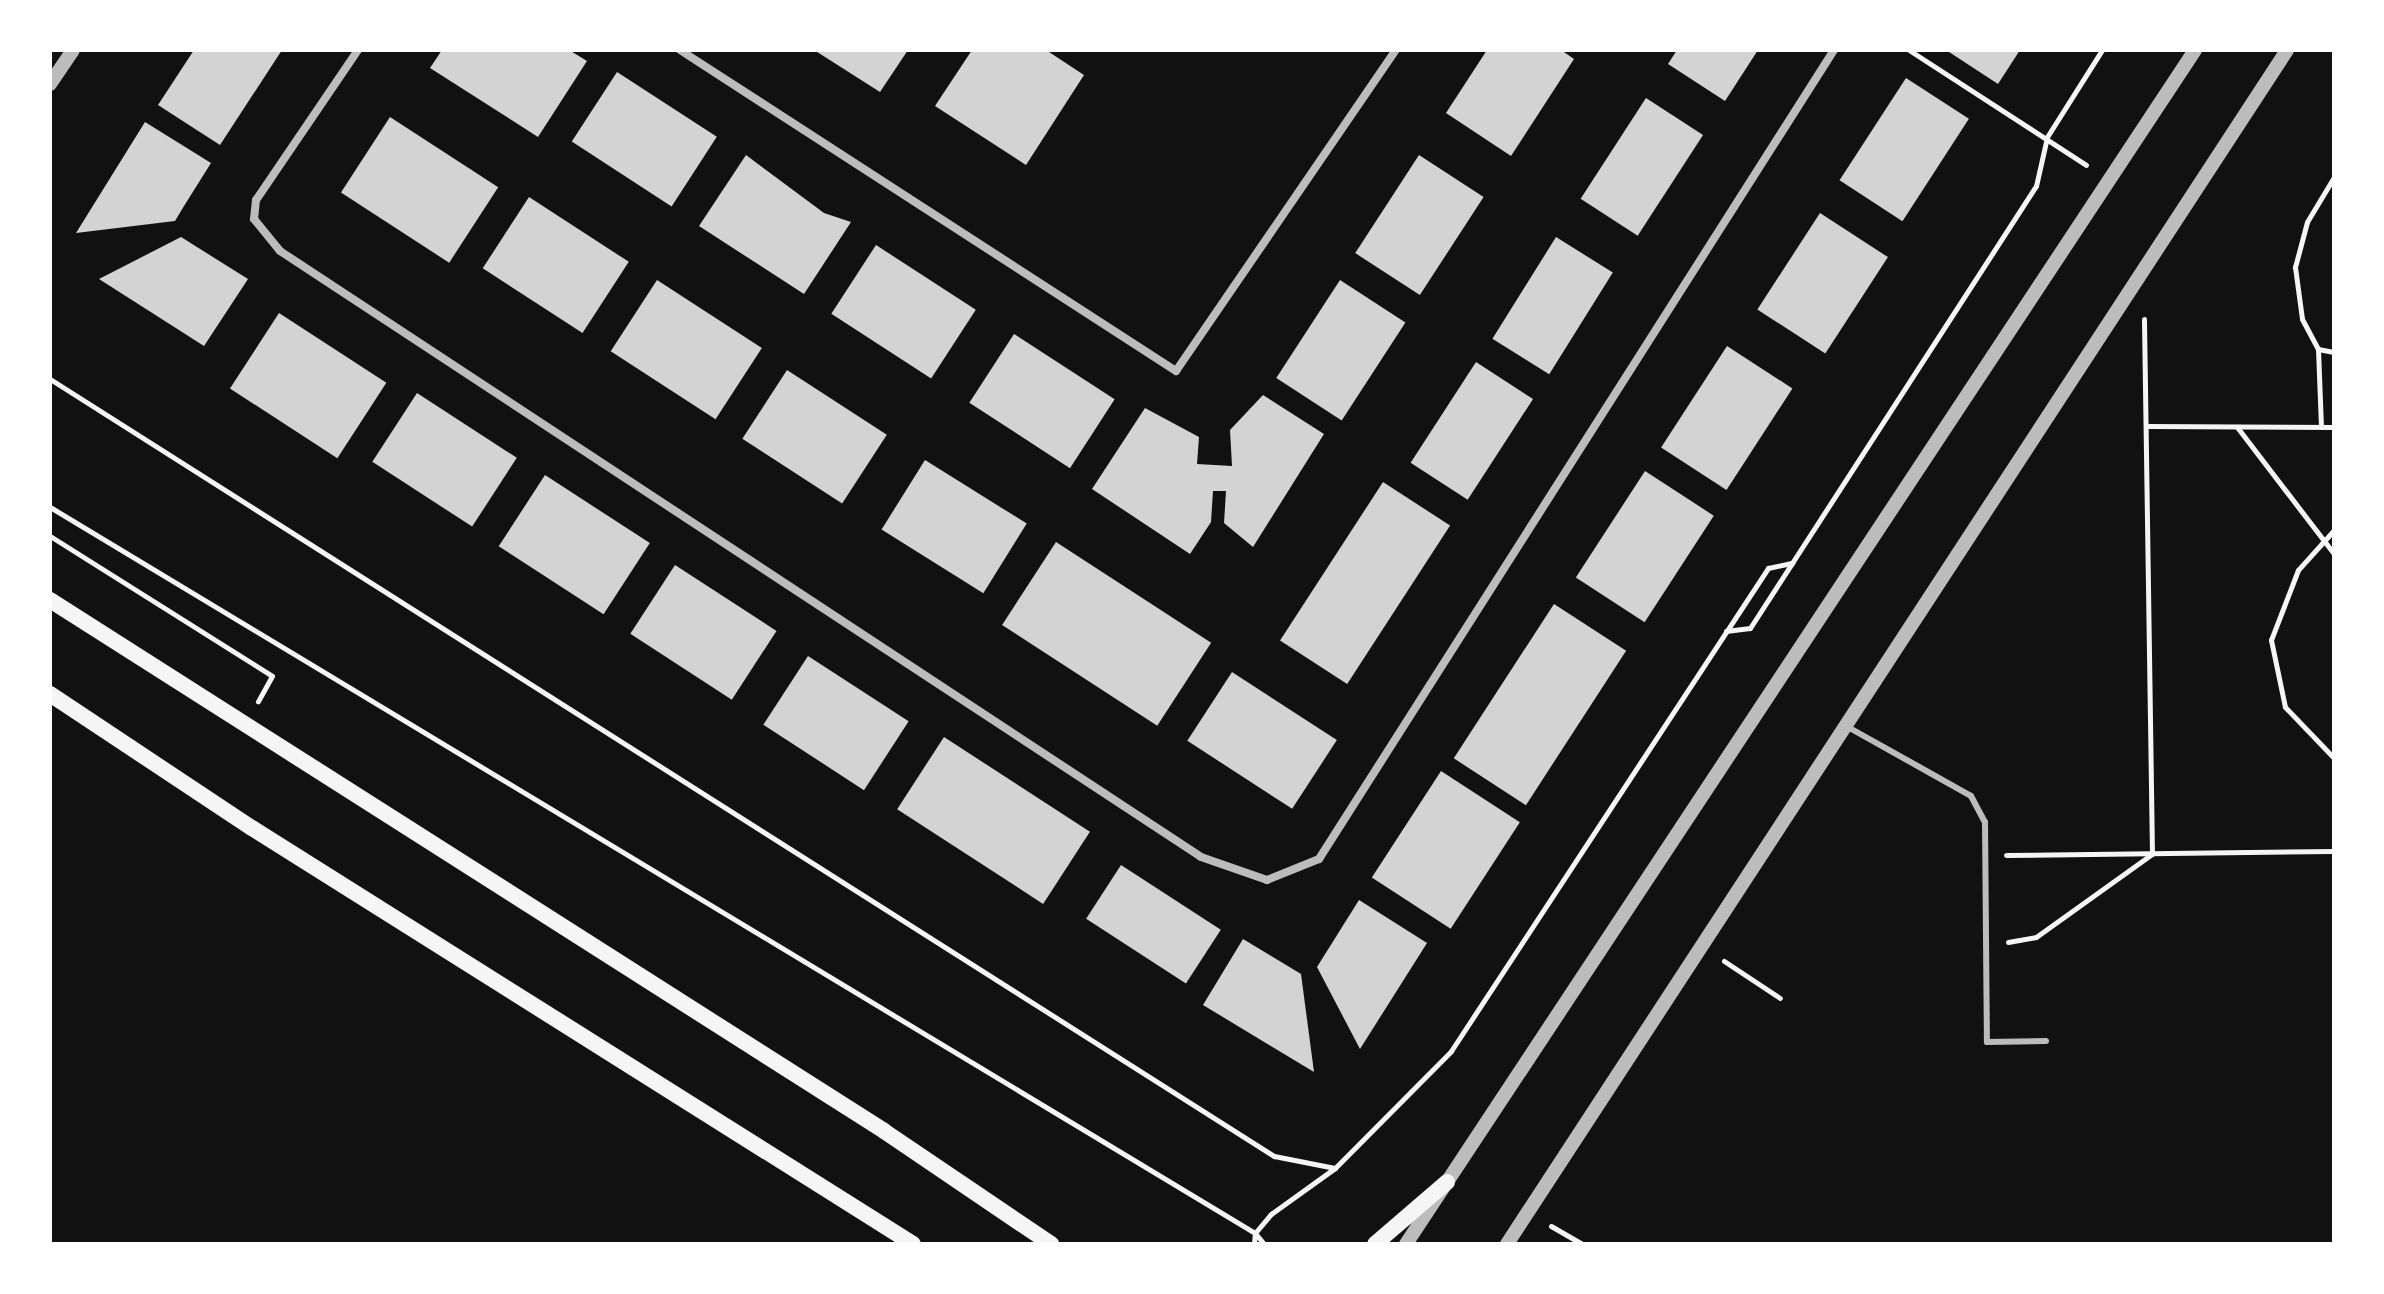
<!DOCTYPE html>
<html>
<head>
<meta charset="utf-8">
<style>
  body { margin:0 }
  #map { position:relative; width:2384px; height:1294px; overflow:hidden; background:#111; font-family:"Exo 2",sans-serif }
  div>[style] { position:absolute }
  .building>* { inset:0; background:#d3d3d3; transform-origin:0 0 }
  .path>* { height:5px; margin:-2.5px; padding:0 2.5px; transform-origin:2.5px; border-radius:2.5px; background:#f5f5f5 }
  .service>* { height:6px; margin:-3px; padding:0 3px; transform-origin:3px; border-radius:3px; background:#bcbcbc }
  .minor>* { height:8px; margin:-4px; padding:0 4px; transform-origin:4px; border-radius:4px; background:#bcbcbc }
  .tertiary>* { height:14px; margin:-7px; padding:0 7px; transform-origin:7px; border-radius:7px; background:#bcbcbc }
  .secondary>* { height:16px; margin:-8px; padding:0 8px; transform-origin:8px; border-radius:8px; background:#f5f5f5 }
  span { translate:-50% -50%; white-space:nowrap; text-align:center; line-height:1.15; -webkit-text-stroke:6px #fff; paint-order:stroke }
  .frame { position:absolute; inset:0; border:52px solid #fff; pointer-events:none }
</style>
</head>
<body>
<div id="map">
  <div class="building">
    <div style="clip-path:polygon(194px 50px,282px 50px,220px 145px,158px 105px)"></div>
    <div style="clip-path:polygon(442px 50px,569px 50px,587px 61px,538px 137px,430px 68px)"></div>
    <div style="clip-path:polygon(814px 50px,908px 50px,880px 92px)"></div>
    <div style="clip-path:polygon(972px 50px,1046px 50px,1084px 75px,1026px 165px,935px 106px)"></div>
    <div style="clip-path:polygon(1487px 50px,1561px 50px,1574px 59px,1511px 156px,1446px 113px)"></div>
    <div style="clip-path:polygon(1677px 50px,1758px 50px,1725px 101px,1668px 64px)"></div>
    <div style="clip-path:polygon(1946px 50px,2020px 50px,1998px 84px)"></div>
    <div style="left:617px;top:72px;width:119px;height:83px;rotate:33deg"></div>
    <div style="left:1906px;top:78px;width:75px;height:122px;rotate:33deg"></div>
    <div style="left:1646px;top:98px;width:68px;height:120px;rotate:33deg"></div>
    <div style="left:390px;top:117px;width:129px;height:90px;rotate:33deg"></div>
    <div style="clip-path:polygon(145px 122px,211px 163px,184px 206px,175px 221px,76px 233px)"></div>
    <div style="clip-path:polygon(746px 155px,824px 213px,851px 222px,804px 294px,699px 226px)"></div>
    <div style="left:1419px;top:155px;width:77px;height:117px;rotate:33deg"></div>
    <div style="left:529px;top:197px;width:119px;height:85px;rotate:33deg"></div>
    <div style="left:1820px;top:213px;width:81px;height:115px;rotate:33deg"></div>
    <div style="clip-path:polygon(181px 237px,248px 279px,204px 346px,99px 279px)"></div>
    <div style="left:1556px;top:237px;width:67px;height:120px;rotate:32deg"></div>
    <div style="left:876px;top:245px;width:119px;height:82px;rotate:33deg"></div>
    <div style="left:657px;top:280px;width:125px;height:85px;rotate:33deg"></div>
    <div style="left:1340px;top:280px;width:78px;height:117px;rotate:33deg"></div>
    <div style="left:279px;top:313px;width:128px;height:90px;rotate:33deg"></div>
    <div style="left:1014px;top:334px;width:120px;height:82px;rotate:33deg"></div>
    <div style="left:1727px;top:346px;width:78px;height:121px;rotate:33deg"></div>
    <div style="left:1476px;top:362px;width:68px;height:120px;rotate:33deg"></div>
    <div style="left:787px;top:370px;width:119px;height:82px;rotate:33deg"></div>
    <div style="left:417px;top:393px;width:119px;height:82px;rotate:33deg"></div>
    <div style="clip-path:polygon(1263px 395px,1324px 434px,1253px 547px,1224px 523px,1226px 491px,1213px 491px,1211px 522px,1190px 554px,1092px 489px,1145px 408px,1199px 437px,1197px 464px,1232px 466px,1230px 430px)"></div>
    <div style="left:925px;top:460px;width:120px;height:82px;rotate:32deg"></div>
    <div style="left:1645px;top:471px;width:82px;height:127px;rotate:33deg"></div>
    <div style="left:545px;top:475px;width:125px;height:85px;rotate:33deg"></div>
    <div style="left:1383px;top:482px;width:80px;height:189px;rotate:33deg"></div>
    <div style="left:1056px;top:542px;width:185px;height:99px;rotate:33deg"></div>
    <div style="left:675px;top:565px;width:121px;height:82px;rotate:33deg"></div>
    <div style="left:1554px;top:604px;width:86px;height:184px;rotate:33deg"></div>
    <div style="left:808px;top:656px;width:120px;height:82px;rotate:33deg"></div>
    <div style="left:1232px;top:672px;width:125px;height:82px;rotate:33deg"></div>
    <div style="left:944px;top:737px;width:174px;height:86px;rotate:33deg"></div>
    <div style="left:1441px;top:771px;width:94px;height:127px;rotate:33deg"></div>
    <div style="left:1121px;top:865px;width:119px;height:64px;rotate:33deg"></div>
    <div style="clip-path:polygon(1359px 900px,1427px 943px,1360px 1049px,1317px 967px)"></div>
    <div style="clip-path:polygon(1243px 939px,1301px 974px,1314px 1072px,1203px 1005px)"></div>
  </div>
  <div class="path">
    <div style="left:1909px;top:50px;width:211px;rotate:33deg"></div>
    <div style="left:2334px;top:177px;width:52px;rotate:121deg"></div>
    <div style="left:2307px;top:222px;width:47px;rotate:104.9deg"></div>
    <div style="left:2295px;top:267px;width:52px;rotate:82.3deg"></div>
    <div style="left:2302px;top:319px;width:34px;rotate:62deg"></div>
    <div style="left:2318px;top:349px;width:16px;rotate:11deg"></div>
    <div style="left:2318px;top:349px;width:78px;rotate:87.8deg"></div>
    <div style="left:50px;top:379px;width:1450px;rotate:32.41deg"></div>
    <div style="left:1274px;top:1156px;width:62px;rotate:11.1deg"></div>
    <div style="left:2148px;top:426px;width:186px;rotate:0.3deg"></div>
    <div style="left:2237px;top:427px;width:160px;rotate:52.6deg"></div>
    <div style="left:50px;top:507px;width:1407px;rotate:31.07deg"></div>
    <div style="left:1255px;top:1233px;width:14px;rotate:51deg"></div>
    <div style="left:2334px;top:530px;width:54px;rotate:132deg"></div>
    <div style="left:2298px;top:570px;width:75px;rotate:111.1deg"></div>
    <div style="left:2271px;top:640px;width:68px;rotate:78.2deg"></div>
    <div style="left:2285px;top:707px;width:71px;rotate:46.1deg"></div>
    <div style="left:50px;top:536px;width:262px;rotate:32.2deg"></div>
    <div style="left:272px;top:676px;width:29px;rotate:119deg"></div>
    <div style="left:1726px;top:631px;width:24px;rotate:-7deg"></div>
    <div style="left:1750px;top:628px;width:77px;rotate:-57.1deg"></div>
    <div style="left:1792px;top:563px;width:449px;rotate:-57.1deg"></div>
    <div style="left:2036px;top:186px;width:50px;rotate:-77.3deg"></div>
    <div style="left:2047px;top:137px;width:103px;rotate:-57.7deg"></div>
    <div style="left:2006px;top:855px;width:328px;rotate:-0.7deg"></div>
    <div style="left:2008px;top:942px;width:28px;rotate:-10deg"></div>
    <div style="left:2036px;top:937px;width:143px;rotate:-35.6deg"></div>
    <div style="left:2152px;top:854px;width:535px;rotate:-90.86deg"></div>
    <div style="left:1724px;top:961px;width:67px;rotate:33.5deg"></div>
    <div style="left:1551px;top:1226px;width:36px;rotate:30deg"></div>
    <div style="left:1254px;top:1244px;width:11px;rotate:-85deg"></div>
    <div style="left:1255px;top:1233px;width:25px;rotate:-50deg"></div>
    <div style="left:1271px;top:1214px;width:79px;rotate:-35.7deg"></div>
    <div style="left:1335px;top:1168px;width:165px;rotate:-45.2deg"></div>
    <div style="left:1451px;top:1051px;width:578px;rotate:-56.72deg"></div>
    <div style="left:1768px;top:568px;width:25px;rotate:-12deg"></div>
  </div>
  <div class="service">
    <div style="left:1846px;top:726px;width:143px;rotate:29.2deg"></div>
    <div style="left:1971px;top:796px;width:30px;rotate:62deg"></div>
    <div style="left:1985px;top:822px;width:220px;rotate:89.5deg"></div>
    <div style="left:1987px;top:1042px;width:59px;rotate:-1deg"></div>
  </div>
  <div class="minor">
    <div style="left:358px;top:50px;width:181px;rotate:124.2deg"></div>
    <div style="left:256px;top:200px;width:19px;rotate:96deg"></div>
    <div style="left:254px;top:219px;width:41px;rotate:50.9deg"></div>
    <div style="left:280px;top:251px;width:1102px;rotate:33.34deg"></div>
    <div style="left:1201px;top:857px;width:70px;rotate:19.2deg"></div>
    <div style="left:1267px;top:880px;width:56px;rotate:-22deg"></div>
    <div style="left:1319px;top:859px;width:959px;rotate:-57.52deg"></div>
    <div style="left:680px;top:50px;width:591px;rotate:32.91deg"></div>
    <div style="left:1176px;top:371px;width:389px;rotate:-55.6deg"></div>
  </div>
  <div class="tertiary">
    <div style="left:50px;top:84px;width:41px;rotate:-55.9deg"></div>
    <div style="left:1406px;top:1244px;width:1431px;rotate:-56.54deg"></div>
    <div style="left:1507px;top:1244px;width:1426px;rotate:-56.84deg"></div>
  </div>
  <div class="secondary">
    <div style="left:50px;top:600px;width:989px;rotate:32.48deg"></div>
    <div style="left:884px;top:1131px;width:202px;rotate:34.1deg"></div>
    <div style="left:50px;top:694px;width:242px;rotate:33.6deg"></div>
    <div style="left:252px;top:828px;width:781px;rotate:32.18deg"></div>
    <div style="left:1375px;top:1244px;width:95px;rotate:-40.7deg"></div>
  </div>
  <div class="frame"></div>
</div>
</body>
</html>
